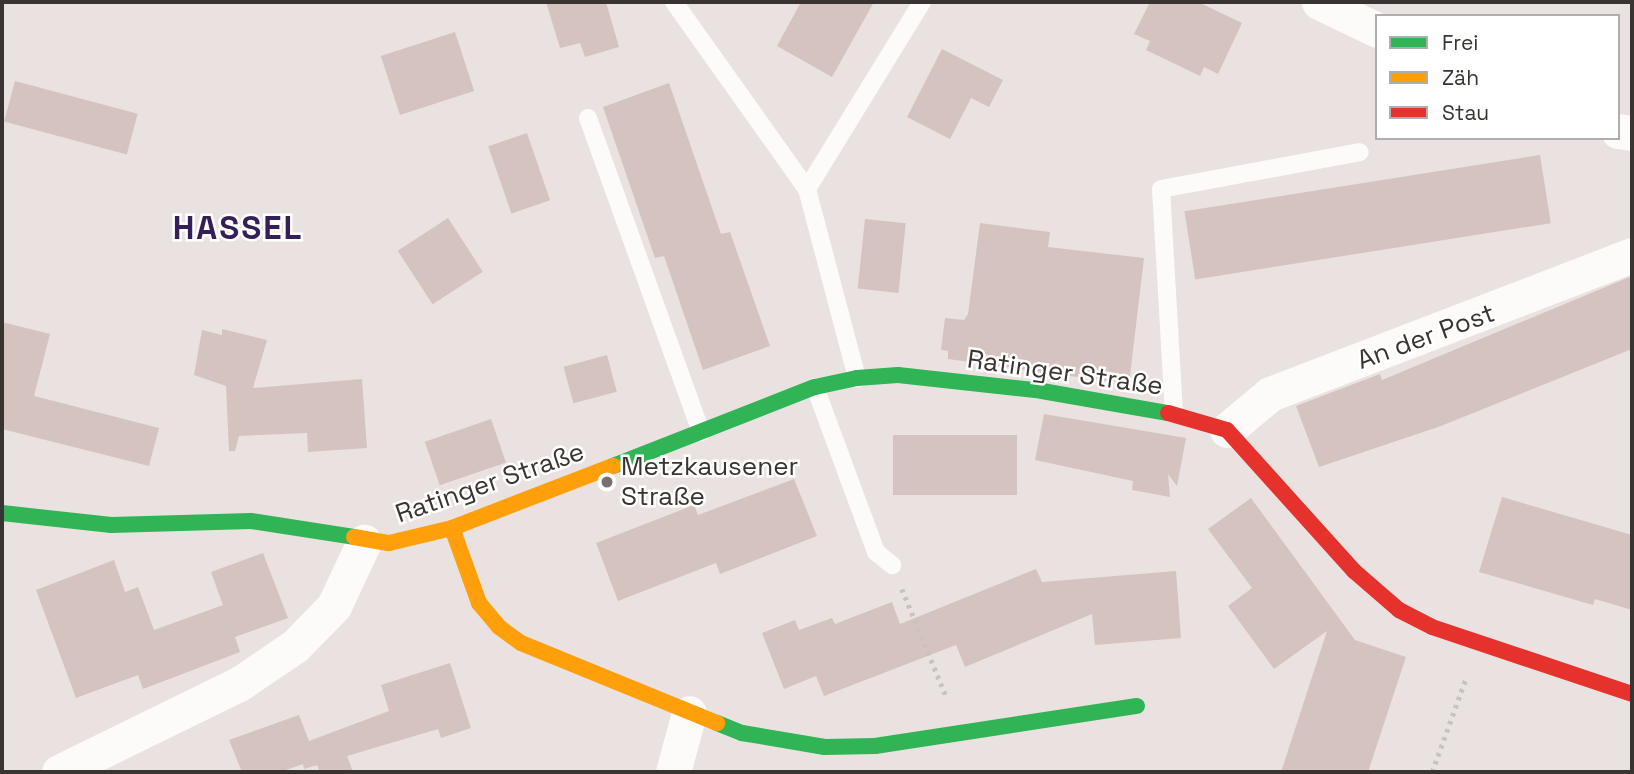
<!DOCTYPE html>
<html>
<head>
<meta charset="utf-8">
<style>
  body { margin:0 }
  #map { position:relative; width:1634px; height:774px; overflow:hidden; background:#eae2e0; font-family:"Space Grotesk",sans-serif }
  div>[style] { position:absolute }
  .building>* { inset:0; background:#d5c3c0; transform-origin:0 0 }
  .path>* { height:4.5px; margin-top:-2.25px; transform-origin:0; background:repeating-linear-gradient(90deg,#c7c3c2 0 3.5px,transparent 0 8.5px) }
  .lane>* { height:18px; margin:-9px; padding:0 9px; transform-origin:9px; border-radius:9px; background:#fcfbfa }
  .street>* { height:35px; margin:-17.5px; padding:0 17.5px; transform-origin:17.5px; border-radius:17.5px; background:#fcfbfa }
  .fast>* { height:16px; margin:-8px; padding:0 8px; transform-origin:8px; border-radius:8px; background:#30b455 }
  .slow>* { height:16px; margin:-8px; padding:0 8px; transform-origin:8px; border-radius:8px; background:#ff9f0a }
  .jam>* { height:16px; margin:-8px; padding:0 8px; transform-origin:8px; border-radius:8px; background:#e5322d }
  .dots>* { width:19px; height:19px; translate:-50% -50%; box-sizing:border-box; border:4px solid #fff; border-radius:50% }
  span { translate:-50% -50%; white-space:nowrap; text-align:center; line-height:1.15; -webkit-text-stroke:5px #fff; paint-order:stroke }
  .street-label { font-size:26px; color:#393331 }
  .poi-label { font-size:26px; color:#393331 }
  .left { translate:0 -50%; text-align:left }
  .district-label { font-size:33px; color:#351f59; font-weight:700; letter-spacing:2px }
  .frame { position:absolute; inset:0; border:4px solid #393331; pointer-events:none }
  .legend { position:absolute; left:1375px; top:14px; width:245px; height:126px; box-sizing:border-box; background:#fff; border:2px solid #b0adad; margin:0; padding:9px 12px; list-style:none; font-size:21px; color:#393331 }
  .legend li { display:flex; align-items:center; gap:14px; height:35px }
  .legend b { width:35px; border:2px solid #b0adad }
</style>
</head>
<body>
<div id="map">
  <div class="building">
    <div style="clip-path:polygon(546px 2px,606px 2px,619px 47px,585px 57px,580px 43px,560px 48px)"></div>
    <div style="clip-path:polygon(801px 2px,874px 2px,832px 77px,777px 46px)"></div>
    <div style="clip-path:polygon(1150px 2px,1198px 2px,1242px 23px,1218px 74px,1204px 67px,1200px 76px,1146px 50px,1150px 41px,1134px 34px)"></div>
    <div style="left:455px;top:32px;width:62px;height:78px;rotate:72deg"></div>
    <div style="clip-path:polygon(942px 49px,1003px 80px,989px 107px,971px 98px,950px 139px,907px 117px)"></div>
    <div style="left:15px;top:81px;width:127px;height:42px;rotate:15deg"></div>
    <div style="clip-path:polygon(669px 83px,721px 234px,730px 232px,770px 346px,703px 370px,664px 256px,655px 258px,603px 107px)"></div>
    <div style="left:527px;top:133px;width:71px;height:41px;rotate:71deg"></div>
    <div style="left:1540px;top:155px;width:69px;height:360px;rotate:81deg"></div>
    <div style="left:448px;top:218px;width:64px;height:60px;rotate:57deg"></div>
    <div style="left:865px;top:219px;width:41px;height:70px;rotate:6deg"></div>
    <div style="clip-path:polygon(980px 223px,1050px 232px,1048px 247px,1144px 258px,1129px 384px,948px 359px,948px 351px,941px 350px,945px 318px,964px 320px,968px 314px)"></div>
    <div style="clip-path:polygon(1632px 276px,1632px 349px,1441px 426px,1319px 467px,1296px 406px,1380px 374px,1382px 380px)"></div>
    <div style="clip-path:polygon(2px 322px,50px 334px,34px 396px,159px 428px,149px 466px,2px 429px)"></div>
    <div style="clip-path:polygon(222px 329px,267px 340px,253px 388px,362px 379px,367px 448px,308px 452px,307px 433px,239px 436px,235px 451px,229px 451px,226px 386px,194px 375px,202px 330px,222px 335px)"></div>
    <div style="left:607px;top:355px;width:38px;height:45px;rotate:75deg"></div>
    <div style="clip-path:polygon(1044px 414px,1186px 438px,1177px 486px,1168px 474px,1170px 497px,1132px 490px,1133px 481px,1035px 460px)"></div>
    <div style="left:491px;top:419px;width:46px;height:70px;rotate:71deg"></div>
    <div style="left:893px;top:435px;width:124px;height:60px"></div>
    <div style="clip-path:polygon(794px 479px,817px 536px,720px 574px,716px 563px,618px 601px,596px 543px,694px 505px,698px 515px)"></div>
    <div style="clip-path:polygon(1502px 497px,1632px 535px,1632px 610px,1595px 599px,1593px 605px,1479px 572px)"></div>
    <div style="clip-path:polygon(1251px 498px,1355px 640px,1406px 657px,1368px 772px,1281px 772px,1327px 631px,1274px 669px,1228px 606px,1252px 588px,1208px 529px)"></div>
    <div style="clip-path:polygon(263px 553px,288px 618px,235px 637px,240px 652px,143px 689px,138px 675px,76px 698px,36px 590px,114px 560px,125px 592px,138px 587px,154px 630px,223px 605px,211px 572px)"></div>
    <div style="clip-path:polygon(1036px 569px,1042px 582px,1176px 571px,1181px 638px,1095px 645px,1092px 614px,965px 667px,956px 645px,824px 696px,816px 676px,784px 689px,762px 633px,795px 620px,799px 630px,832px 618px,835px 624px,892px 602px,900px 624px)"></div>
    <div style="clip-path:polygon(450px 663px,471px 728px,441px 738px,438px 729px,347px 756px,353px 772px,320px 772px,317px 765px,304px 769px,303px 764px,280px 772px,242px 772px,229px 740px,299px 715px,309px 741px,389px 711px,381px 685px)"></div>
  </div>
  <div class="path">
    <div style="left:902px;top:589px;width:118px;rotate:67.6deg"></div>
    <div style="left:1432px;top:772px;width:100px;rotate:-70.1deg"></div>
  </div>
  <div class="lane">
    <div style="left:674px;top:2px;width:229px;rotate:54.6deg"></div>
    <div style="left:807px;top:189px;width:196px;rotate:75.2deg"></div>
    <div style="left:588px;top:118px;width:334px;rotate:70.2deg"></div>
    <div style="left:807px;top:189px;width:220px;rotate:-58.4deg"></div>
    <div style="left:815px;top:387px;width:176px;rotate:69.7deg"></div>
    <div style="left:876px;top:552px;width:21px;rotate:39deg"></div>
    <div style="left:1174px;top:414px;width:225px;rotate:-93.3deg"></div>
    <div style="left:1161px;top:189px;width:202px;rotate:-10.5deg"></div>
  </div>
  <div class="street">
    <div style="left:1319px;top:2px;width:64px;rotate:25.8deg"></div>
    <div style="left:1618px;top:131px;width:14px;rotate:8deg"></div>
    <div style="left:1227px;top:430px;width:56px;rotate:-39.9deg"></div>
    <div style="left:1270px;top:394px;width:388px;rotate:-21deg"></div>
    <div style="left:59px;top:772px;width:200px;rotate:-26.1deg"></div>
    <div style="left:239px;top:684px;width:68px;rotate:-34.2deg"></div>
    <div style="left:295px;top:646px;width:56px;rotate:-45.7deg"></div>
    <div style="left:334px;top:606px;width:71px;rotate:-64.9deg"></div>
    <div style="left:673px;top:772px;width:61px;rotate:-74.8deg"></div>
  </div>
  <div class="fast">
    <div style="left:613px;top:466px;width:217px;rotate:-21.4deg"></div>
    <div style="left:815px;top:387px;width:43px;rotate:-12.1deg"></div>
    <div style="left:857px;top:378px;width:41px;rotate:-4.2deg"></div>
    <div style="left:898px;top:375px;width:145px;rotate:6.3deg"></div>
    <div style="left:1042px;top:391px;width:128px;rotate:9.9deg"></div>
    <div style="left:2px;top:513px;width:110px;rotate:6.3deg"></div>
    <div style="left:111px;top:525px;width:140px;rotate:-1.6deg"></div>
    <div style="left:251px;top:521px;width:104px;rotate:8.8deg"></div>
    <div style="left:717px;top:723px;width:27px;rotate:22deg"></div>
    <div style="left:742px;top:733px;width:84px;rotate:9.6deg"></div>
    <div style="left:825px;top:747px;width:50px;rotate:-1.1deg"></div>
    <div style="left:875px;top:746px;width:265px;rotate:-8.7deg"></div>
  </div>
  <div class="slow">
    <div style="left:452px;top:528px;width:80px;rotate:70.2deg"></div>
    <div style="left:479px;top:603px;width:31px;rotate:50deg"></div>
    <div style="left:499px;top:627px;width:27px;rotate:36deg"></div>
    <div style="left:521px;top:643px;width:212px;rotate:22.2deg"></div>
    <div style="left:354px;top:537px;width:36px;rotate:10deg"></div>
    <div style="left:389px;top:543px;width:65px;rotate:-13.4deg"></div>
    <div style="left:452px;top:528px;width:173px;rotate:-21.1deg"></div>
  </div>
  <div class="jam">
    <div style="left:1168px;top:413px;width:61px;rotate:16.1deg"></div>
    <div style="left:1227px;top:430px;width:190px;rotate:48deg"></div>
    <div style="left:1354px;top:571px;width:60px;rotate:40.9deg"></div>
    <div style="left:1399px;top:610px;width:37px;rotate:27deg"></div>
    <div style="left:1432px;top:627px;width:211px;rotate:18.5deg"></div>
  </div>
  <div class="dots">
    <div style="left:607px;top:482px;background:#77706e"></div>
  </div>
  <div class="street-label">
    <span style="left:1426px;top:337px;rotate:-20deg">An der Post</span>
    <span style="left:1065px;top:373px;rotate:8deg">Ratinger Straße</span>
    <span style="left:490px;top:483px;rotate:-19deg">Ratinger Straße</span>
  </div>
  <div class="poi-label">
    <span class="left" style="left:621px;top:482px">Metzkausener<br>Straße</span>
  </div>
  <div class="district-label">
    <span style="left:238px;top:229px">HASSEL</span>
  </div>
  <div class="frame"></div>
  <ul class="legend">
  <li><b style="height:9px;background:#30b455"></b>Frei</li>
  <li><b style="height:9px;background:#ff9f0a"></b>Zäh</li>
  <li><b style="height:9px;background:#e5322d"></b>Stau</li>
  </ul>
</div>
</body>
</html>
